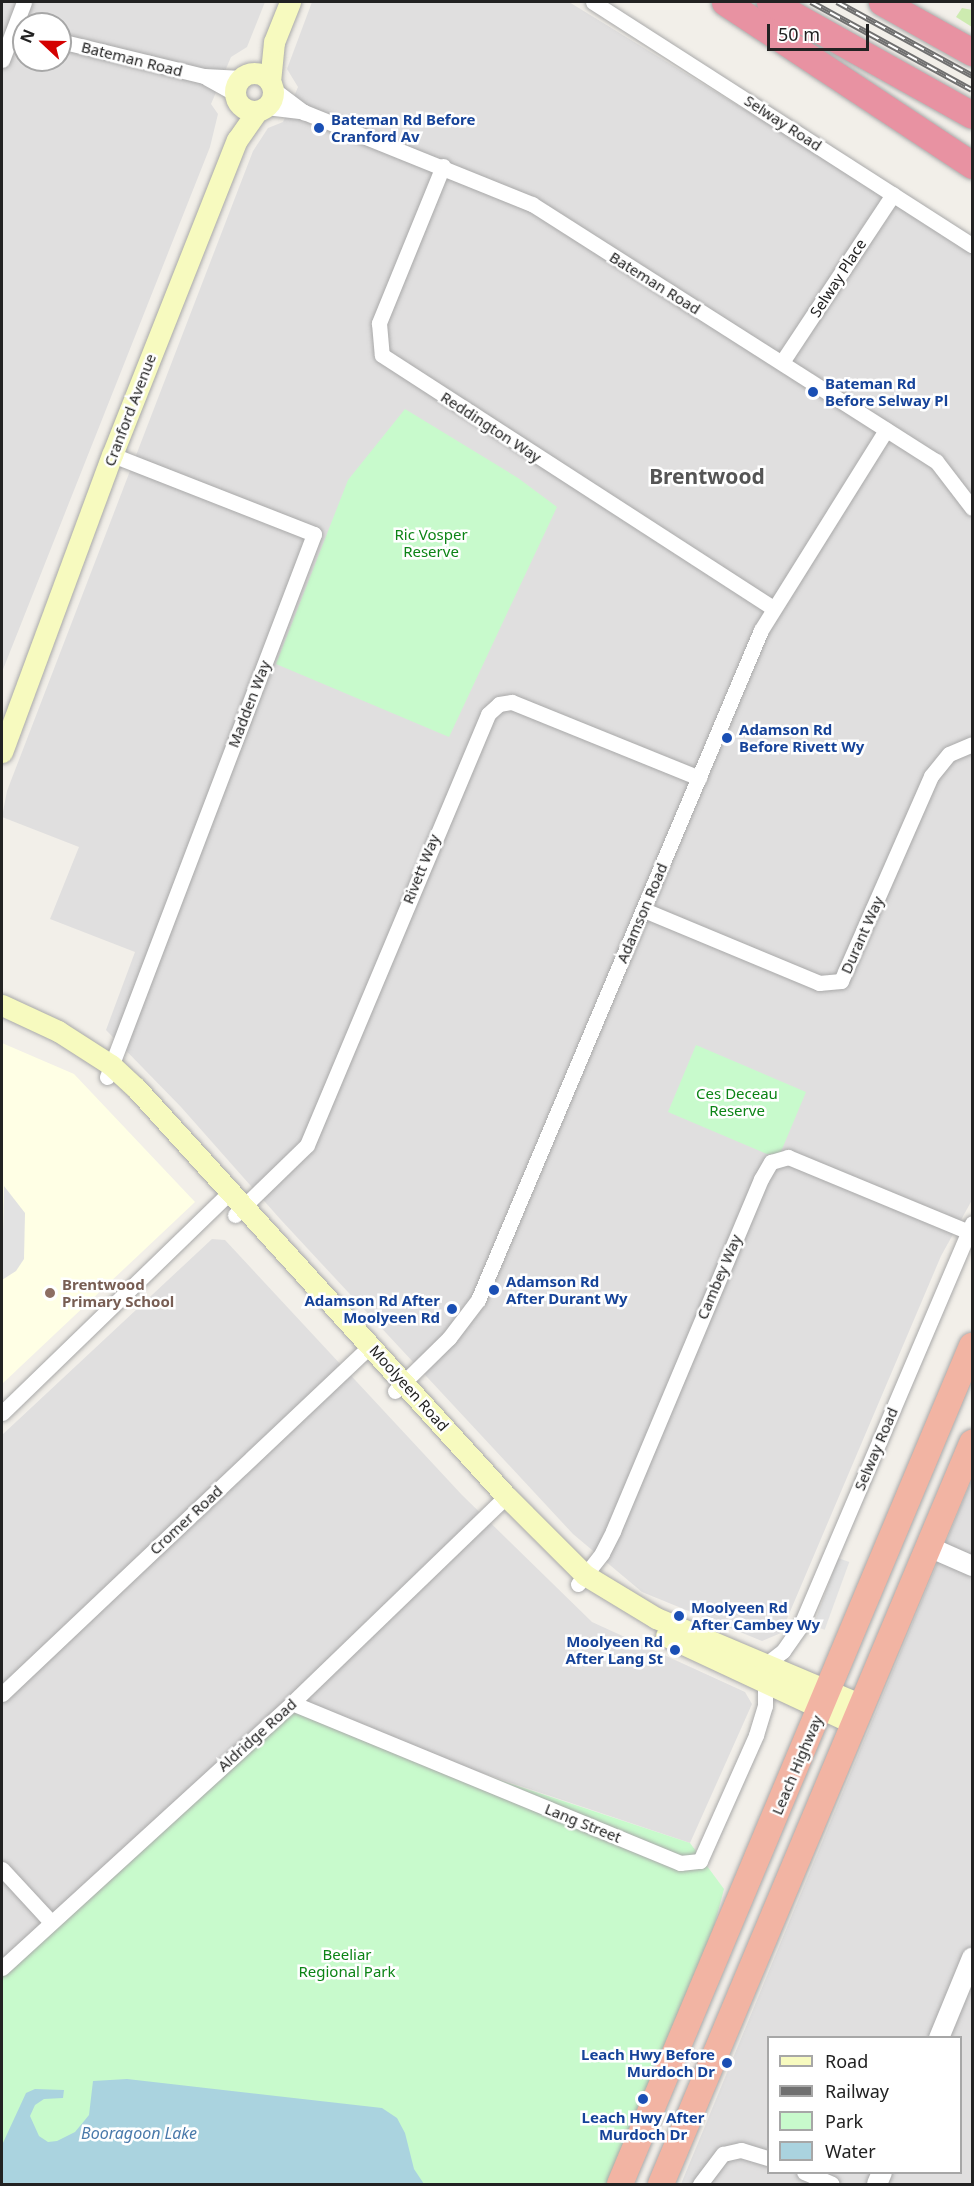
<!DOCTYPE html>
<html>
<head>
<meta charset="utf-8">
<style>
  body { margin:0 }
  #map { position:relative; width:974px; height:2186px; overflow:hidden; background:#f2efe9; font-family:"Noto Sans",sans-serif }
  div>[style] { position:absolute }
  .residential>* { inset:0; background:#e0dfdf }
  .education>* { inset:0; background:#ffffe5 }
  .grass>* { inset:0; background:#cdebb0 }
  .park>* { inset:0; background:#c8facc }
  .parking>* { inset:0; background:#e2e2e2; transform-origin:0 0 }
  .water>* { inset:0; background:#aad3df }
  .roads { filter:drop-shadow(0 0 2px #a9a9a9) drop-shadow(0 0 2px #a9a9a9) }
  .minor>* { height:15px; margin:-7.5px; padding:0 7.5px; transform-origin:7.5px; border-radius:7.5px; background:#fff }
  .tertiary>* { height:20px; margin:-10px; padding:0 10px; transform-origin:10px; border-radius:10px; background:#fff }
  .secondary>* { height:21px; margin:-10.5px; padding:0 10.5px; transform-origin:10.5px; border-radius:10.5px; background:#f7fabf }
  .secondary>.ring { margin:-10.5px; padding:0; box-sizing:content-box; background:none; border:21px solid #f7fabf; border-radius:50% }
  .trunk>* { height:26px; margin:-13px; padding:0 13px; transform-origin:13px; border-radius:13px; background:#f2b4a3 }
  .motorway>* { height:27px; margin:-13.5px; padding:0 13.5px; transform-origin:13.5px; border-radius:13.5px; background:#e892a2 }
  .rail>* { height:6px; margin-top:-3px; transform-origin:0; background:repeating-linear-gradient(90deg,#fff 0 11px,#707070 0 22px); box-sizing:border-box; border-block:2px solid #707070 }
  .dots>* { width:16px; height:16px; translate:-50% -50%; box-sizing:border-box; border:3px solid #fff; border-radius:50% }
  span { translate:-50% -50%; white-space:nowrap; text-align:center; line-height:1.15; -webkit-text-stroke:5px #fff; paint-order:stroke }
  .street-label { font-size:15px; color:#222 }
  .transit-label { font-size:15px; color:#164399; font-weight:700 }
  .left { translate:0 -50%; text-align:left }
  .right { translate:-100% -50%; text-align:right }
  .park-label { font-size:15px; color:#0c8416 }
  .education-label { font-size:15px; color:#785e54; font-weight:700 }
  .water-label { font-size:16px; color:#4a7aab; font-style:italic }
  .district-label { font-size:21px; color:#555; font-weight:700 }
  .frame { position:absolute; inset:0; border:3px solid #222; pointer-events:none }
  .legend { position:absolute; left:767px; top:2036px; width:195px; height:138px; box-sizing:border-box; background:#fff; border:2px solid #a7a7a7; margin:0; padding:8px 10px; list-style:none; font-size:18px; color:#222 }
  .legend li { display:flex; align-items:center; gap:12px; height:30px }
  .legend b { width:30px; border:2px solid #a7a7a7 }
  .north { position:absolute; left:12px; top:12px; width:60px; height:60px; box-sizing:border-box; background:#fff; border:2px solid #a7a7a7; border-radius:50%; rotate:292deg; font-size:16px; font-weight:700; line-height:24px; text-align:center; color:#222 }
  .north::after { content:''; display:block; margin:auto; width:21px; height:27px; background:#d40000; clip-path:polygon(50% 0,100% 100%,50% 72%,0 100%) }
  .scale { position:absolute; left:767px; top:24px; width:102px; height:27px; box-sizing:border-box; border:3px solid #222; border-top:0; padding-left:8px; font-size:18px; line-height:21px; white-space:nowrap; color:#222; -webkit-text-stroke:4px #fff; paint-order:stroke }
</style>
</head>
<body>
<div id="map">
  <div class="residential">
    <div style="clip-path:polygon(evenodd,2px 2px,265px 2px,247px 47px,231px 57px,211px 104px,218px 114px,210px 147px,2px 672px,2px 2px,24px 24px,60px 24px,60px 60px,24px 60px,24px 24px)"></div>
    <div style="clip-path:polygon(312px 2px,569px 2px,972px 249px,972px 1200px,941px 1256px,781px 1633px,762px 1641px,642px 1592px,573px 1534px,281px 1220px,181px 1107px,106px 1030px,135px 952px,50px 919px,79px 847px,2px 817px,7px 791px,253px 151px,268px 128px,283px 122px,298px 87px,287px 69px)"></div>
    <div style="clip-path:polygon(212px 1239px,225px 1240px,462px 1495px,592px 1622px,745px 1692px,752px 1704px,690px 1843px,322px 1719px,286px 1715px,2px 1977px,2px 1435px)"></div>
    <div style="clip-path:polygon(evenodd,972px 1479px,972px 2184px,681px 2184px,738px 2046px,972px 1479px,768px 2038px,960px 2038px,960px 2172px,768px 2172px,768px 2038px)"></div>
  </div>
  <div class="education">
    <div style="clip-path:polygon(2px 1043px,74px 1074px,195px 1202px,2px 1384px)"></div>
  </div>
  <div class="grass">
    <div style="clip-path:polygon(962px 8px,972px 10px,972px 27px,956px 17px)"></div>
  </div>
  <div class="park">
    <div style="clip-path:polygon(405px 409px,518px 478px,557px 507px,449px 737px,276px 664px,348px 480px)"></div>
    <div style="clip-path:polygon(696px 1045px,806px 1092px,780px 1154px,767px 1154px,668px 1112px)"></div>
    <div style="clip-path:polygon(297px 1713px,690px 1843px,724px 1889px,708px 1949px,607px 2184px,2px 2184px,2px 1977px,286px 1715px)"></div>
  </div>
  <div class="parking">
    <div style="clip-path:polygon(4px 1186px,25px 1213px,24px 1259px,16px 1271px,2px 1280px)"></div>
    <div style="left:838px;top:1558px;width:12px;height:72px;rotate:20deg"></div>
  </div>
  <div class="water">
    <div style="clip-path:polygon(127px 2079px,382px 2108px,397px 2118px,405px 2133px,414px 2169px,424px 2184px,2px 2184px,2px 2145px,26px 2093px,35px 2089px,64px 2090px,63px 2098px,44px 2099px,35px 2105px,30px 2116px,39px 2136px,48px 2142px,57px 2141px,75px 2132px,89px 2115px,93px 2081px)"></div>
  </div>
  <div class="roads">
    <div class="minor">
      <div style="left:593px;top:2px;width:450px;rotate:32.7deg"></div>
      <div style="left:60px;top:41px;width:148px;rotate:13.7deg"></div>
      <div style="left:204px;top:76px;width:38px;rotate:3deg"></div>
      <div style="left:2px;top:60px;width:62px;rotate:-69.2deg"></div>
      <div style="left:207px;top:78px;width:33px;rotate:29deg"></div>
      <div style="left:273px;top:89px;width:39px;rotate:37deg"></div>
      <div style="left:266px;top:107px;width:38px;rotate:7deg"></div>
      <div style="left:304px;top:112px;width:246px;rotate:22deg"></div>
      <div style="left:532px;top:204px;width:479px;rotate:32.5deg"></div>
      <div style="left:936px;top:461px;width:59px;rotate:52.5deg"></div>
      <div style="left:443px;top:166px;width:170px;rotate:112.2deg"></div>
      <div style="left:379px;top:323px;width:32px;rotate:85deg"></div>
      <div style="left:382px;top:355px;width:464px;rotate:32.9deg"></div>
      <div style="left:782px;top:362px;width:201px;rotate:-56.5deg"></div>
      <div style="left:644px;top:910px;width:190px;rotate:22.6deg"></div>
      <div style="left:819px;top:983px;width:22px;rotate:-5deg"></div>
      <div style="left:841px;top:981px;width:224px;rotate:-66.3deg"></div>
      <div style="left:931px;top:776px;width:28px;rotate:-51deg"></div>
      <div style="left:949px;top:754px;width:25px;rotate:-23deg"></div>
      <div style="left:107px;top:1077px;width:581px;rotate:-69.13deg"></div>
      <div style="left:314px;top:534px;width:217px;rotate:-158.6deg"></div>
      <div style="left:235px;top:1215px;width:100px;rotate:-44.2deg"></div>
      <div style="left:307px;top:1145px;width:467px;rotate:-67.2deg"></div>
      <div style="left:488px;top:714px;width:15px;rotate:-42deg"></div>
      <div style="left:499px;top:704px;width:13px;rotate:-9deg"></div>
      <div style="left:512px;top:702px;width:202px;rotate:22.1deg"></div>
      <div style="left:395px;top:1391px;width:76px;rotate:-44.5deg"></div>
      <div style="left:449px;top:1338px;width:48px;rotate:-52.7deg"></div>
      <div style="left:478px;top:1300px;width:727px;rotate:-67.1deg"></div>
      <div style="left:761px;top:630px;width:236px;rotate:-58deg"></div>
      <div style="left:2px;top:1413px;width:318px;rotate:-44.1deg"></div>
      <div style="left:578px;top:1584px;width:39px;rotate:-52deg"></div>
      <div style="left:602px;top:1553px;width:25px;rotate:-63deg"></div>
      <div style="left:613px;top:1531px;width:382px;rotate:-67.2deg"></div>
      <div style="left:761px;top:1179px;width:20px;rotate:-60deg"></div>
      <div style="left:771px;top:1162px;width:18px;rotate:-16deg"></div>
      <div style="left:788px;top:1157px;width:196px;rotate:22.5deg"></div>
      <div style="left:765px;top:1665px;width:23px;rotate:-38deg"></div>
      <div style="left:783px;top:1651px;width:29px;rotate:-55deg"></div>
      <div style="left:800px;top:1627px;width:439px;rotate:-66.9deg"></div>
      <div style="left:2px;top:1694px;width:506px;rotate:-43.4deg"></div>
      <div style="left:292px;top:1703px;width:420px;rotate:22.4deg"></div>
      <div style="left:680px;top:1863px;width:20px;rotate:-6deg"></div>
      <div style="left:700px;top:1861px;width:138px;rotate:-66deg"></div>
      <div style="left:756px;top:1735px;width:30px;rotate:-73deg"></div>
      <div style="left:765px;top:1706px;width:22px;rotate:-90deg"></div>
      <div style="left:2px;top:1869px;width:71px;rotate:47.3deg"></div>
      <div style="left:2px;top:1968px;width:393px;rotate:-42.4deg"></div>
      <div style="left:292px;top:1703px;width:298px;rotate:-44deg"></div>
      <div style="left:804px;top:2172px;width:30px;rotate:23deg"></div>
      <div style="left:700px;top:2184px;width:38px;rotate:-53deg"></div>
      <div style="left:723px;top:2154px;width:18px;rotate:-13deg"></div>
      <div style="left:741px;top:2150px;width:28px;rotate:17deg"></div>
    </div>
    <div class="tertiary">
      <div style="left:929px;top:1547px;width:47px;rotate:23.8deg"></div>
      <div style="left:939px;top:2038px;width:87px;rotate:-67.6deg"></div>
      <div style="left:877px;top:2184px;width:13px;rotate:-67deg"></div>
    </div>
    <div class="secondary">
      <div class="ring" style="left:235px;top:73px;width:17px;height:17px"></div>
      <div style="left:270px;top:82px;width:40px;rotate:-84.3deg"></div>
      <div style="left:274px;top:42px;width:43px;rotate:-68.2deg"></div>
      <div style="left:2px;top:752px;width:317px;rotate:-69.7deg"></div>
      <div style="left:112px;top:455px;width:339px;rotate:-68.4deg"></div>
      <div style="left:237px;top:140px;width:35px;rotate:-55deg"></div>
      <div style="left:2px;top:1005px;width:62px;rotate:24.9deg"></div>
      <div style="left:58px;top:1031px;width:63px;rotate:32.7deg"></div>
      <div style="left:111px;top:1065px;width:34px;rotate:43deg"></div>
      <div style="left:136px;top:1088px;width:551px;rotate:47.8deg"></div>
      <div style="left:506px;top:1496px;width:112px;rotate:45deg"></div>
      <div style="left:585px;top:1575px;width:83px;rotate:31.2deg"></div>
      <div style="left:656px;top:1618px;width:224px;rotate:22.9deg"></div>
      <div style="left:666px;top:1636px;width:208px;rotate:25deg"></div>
    </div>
    <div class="trunk">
      <div style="left:620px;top:2184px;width:909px;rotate:-67.22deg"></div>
      <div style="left:661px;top:2184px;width:804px;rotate:-67.23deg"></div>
    </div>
    <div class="motorway">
      <div style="left:725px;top:2px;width:296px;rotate:33.4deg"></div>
      <div style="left:770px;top:2px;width:231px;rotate:29.2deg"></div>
      <div style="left:882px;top:2px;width:103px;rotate:29.1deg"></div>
    </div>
  </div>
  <div class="rail">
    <div style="left:811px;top:2px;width:183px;rotate:28.7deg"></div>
    <div style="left:837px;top:2px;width:154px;rotate:28.7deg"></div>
  </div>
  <div class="dots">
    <div style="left:319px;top:128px;background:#1a4fb4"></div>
    <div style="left:813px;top:392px;background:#1a4fb4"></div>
    <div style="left:727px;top:738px;background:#1a4fb4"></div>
    <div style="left:494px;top:1290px;background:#1a4fb4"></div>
    <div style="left:50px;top:1293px;background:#8d6e63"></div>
    <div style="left:452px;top:1309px;background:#1a4fb4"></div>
    <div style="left:679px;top:1616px;background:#1a4fb4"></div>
    <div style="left:675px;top:1650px;background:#1a4fb4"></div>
    <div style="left:727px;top:2063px;background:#1a4fb4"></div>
    <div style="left:643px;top:2099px;background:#1a4fb4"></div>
  </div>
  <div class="street-label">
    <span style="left:132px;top:59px;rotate:14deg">Bateman Road</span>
    <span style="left:783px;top:123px;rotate:33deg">Selway Road</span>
    <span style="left:838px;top:278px;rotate:-57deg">Selway Place</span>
    <span style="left:655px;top:283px;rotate:32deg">Bateman Road</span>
    <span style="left:130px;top:410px;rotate:-69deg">Cranford Avenue</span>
    <span style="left:491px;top:427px;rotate:33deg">Reddington Way</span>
    <span style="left:249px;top:704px;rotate:-69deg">Madden Way</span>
    <span style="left:421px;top:869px;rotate:-68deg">Rivett Way</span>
    <span style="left:642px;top:913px;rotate:-67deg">Adamson Road</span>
    <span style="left:862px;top:935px;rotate:-66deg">Durant Way</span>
    <span style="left:719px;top:1277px;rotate:-67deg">Cambey Way</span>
    <span style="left:409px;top:1388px;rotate:48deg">Moolyeen Road</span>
    <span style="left:876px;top:1449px;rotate:-67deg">Selway Road</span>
    <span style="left:186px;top:1520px;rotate:-43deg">Cromer Road</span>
    <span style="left:257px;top:1735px;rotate:-42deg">Aldridge Road</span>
    <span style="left:797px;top:1765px;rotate:-67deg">Leach Highway</span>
    <span style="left:583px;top:1823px;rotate:22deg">Lang Street</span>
  </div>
  <div class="transit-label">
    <span class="left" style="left:331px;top:128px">Bateman Rd Before<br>Cranford Av</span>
    <span class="left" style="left:825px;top:392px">Bateman Rd<br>Before Selway Pl</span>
    <span class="left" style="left:739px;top:738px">Adamson Rd<br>Before Rivett Wy</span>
    <span class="left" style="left:506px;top:1290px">Adamson Rd<br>After Durant Wy</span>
    <span class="right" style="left:440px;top:1309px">Adamson Rd After<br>Moolyeen Rd</span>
    <span class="left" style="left:691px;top:1616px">Moolyeen Rd<br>After Cambey Wy</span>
    <span class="right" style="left:663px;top:1650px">Moolyeen Rd<br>After Lang St</span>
    <span class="right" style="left:715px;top:2063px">Leach Hwy Before<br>Murdoch Dr</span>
    <span style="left:643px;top:2126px">Leach Hwy After<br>Murdoch Dr</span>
  </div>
  <div class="park-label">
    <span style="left:431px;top:543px">Ric Vosper<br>Reserve</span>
    <span style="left:737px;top:1102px">Ces Deceau<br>Reserve</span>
    <span style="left:347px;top:1963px">Beeliar<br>Regional Park</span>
  </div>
  <div class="education-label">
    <span class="left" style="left:62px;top:1293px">Brentwood<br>Primary School</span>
  </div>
  <div class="water-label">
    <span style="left:139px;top:2133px">Booragoon Lake</span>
  </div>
  <div class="district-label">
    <span style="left:707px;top:476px">Brentwood</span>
  </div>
  <div class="frame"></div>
  <ul class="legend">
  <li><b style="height:8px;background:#f7fabf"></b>Road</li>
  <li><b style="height:8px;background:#707070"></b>Railway</li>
  <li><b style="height:16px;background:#c8facc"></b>Park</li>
  <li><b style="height:16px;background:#aad3df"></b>Water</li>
  </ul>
  <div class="north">N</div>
  <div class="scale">50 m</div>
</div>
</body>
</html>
